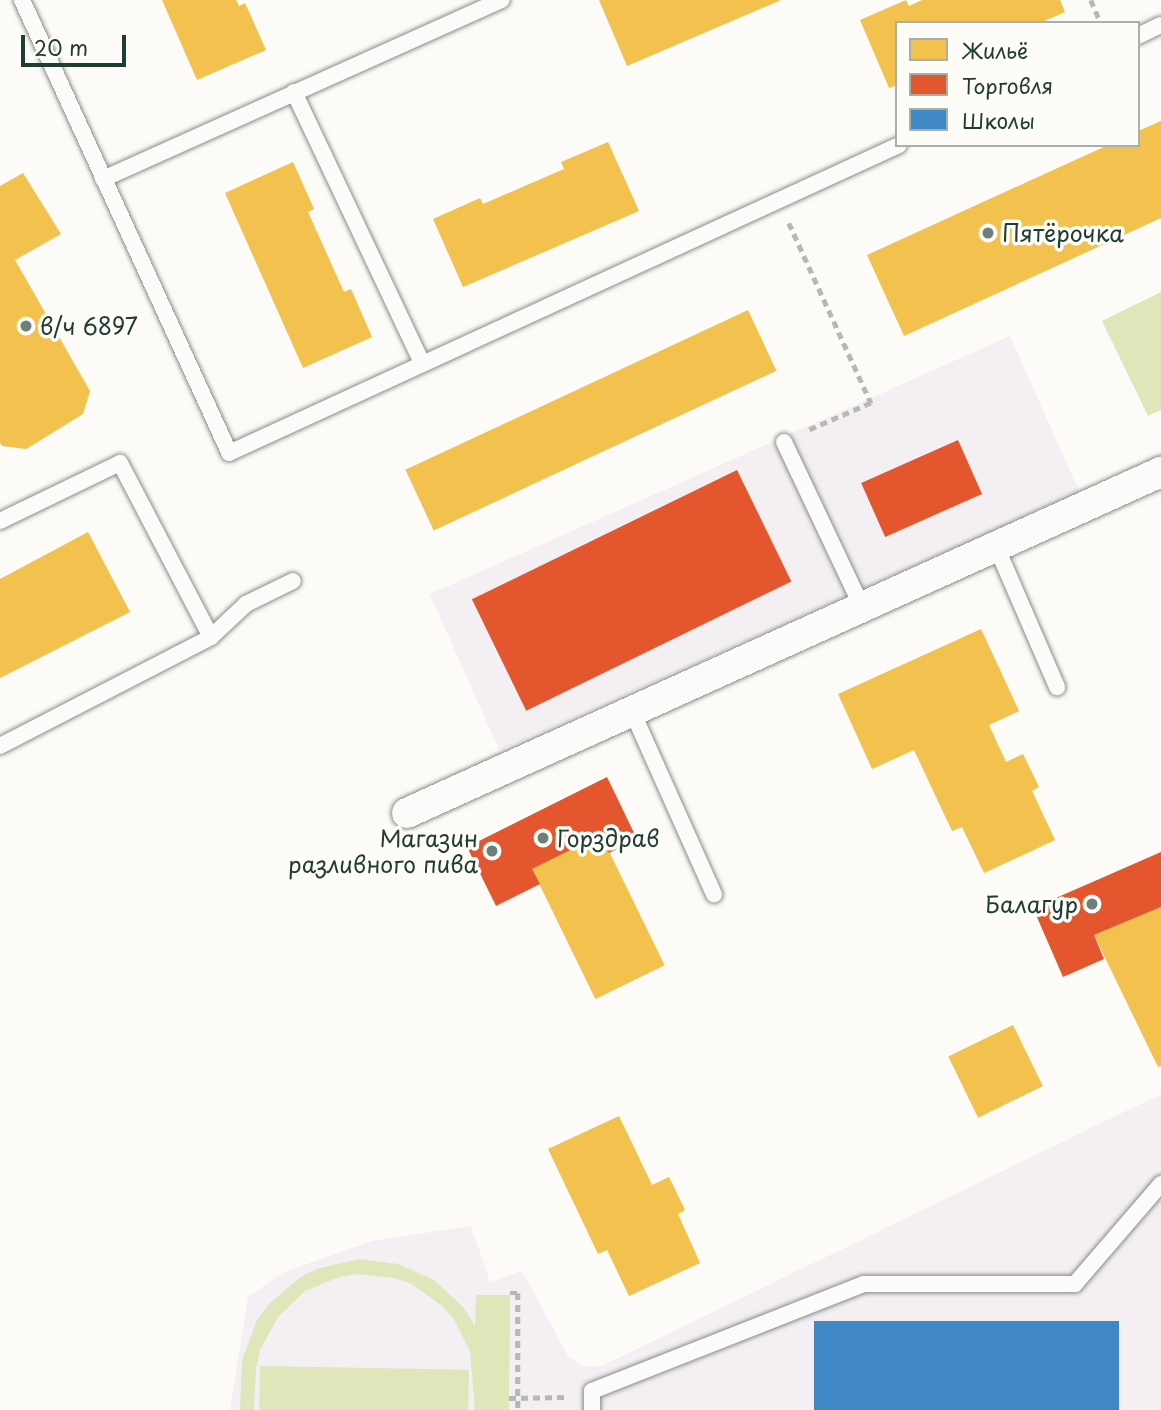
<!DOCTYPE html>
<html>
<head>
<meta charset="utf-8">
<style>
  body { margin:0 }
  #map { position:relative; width:1161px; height:1410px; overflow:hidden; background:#fcfbf8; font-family:"Playpen Sans",sans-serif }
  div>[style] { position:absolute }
  .built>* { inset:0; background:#f4eff3; transform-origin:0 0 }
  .green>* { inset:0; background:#dee6ba; transform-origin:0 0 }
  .homes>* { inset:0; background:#f2c14e; transform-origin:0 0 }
  .shops>* { inset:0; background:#e4572e; transform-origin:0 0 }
  .schools>* { inset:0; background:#3f88c5; transform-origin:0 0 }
  .path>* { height:4.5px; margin-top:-2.25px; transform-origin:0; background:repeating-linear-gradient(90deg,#b5b8b6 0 7px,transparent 0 12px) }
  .roads { filter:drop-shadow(0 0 2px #888d8a) drop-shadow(0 0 2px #888d8a) }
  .lane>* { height:16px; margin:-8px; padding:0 8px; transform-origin:8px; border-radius:8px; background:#fbfbf9 }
  .street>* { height:30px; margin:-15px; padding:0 15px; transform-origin:15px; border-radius:15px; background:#fbfbf9 }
  .dots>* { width:19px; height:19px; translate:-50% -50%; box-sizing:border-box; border:4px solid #fdfcf7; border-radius:50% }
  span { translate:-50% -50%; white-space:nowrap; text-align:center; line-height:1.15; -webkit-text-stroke:7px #fdfcf7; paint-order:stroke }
  .poi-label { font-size:23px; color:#1f3d34 }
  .left { translate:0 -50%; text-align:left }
  .right { translate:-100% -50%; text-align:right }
  .legend { position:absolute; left:895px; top:21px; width:245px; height:126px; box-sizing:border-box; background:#fdfcf7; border:2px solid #a4b0a9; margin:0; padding:9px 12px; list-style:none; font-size:21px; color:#1f3d34 }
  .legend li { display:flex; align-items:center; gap:14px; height:35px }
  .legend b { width:35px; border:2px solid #a4b0a9 }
  .scale { position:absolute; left:21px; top:35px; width:105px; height:32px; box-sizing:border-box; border:4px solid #1f3d34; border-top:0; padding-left:9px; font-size:21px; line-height:24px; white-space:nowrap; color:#1f3d34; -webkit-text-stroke:5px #fdfcf7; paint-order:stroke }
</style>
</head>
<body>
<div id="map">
  <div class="built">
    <div style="left:1010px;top:336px;width:171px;height:635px;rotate:66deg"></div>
    <div style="clip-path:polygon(1161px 1094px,1161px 1410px,230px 1410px,248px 1297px,284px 1272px,372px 1241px,471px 1226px,490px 1282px,522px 1271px,568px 1356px,583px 1366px,602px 1366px)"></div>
  </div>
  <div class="green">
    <div style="clip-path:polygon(1161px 292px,1161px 410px,1148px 416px,1102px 321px)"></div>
    <div style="clip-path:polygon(359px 1259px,398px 1264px,434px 1280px,463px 1307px,475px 1326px,476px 1295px,510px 1295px,509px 1410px,475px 1410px,470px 1351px,454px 1319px,442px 1306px,412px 1284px,394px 1278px,358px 1274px,339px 1277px,305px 1291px,278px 1317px,260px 1350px,256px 1368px,254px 1410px,240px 1410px,242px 1360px,257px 1320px,270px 1303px,302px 1276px,320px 1268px)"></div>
    <div style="left:260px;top:1366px;width:209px;height:44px;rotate:1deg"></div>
  </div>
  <div class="homes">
    <div style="clip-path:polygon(162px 0,236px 0,239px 6px,245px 3px,266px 50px,197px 80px)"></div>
    <div style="clip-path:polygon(599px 0,781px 0,627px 66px)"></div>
    <div style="clip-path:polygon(906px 0,909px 6px,922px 0,1060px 0,1065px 12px,1040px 23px,897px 23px,897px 85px,889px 88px,860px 20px)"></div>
    <div style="clip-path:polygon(1161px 121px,1161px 218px,904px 336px,867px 255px,1108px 145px,1138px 145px,1138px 131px)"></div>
    <div style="clip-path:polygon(608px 142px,639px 211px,463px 287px,433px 219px,480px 198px,483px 204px,564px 169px,561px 162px)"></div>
    <div style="clip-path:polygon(293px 162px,314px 209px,308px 212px,344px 292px,351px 289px,372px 337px,303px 368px,225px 193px)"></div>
    <div style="clip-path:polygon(23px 173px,61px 234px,15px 260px,90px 391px,83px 414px,26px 449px,2px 446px,0 443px,0 186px)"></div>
    <div style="left:748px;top:310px;width:67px;height:378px;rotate:65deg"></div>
    <div style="clip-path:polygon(88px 532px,130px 612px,0 678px,0 579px)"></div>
    <div style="clip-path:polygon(981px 629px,1019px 711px,989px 725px,1006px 762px,1023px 754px,1039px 787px,1032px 791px,1055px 840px,984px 873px,962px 827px,952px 831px,914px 750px,872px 769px,838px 694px)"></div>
    <div style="left:601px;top:835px;width:145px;height:77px;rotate:64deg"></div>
    <div style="clip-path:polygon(1161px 907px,1161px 1066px,1158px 1067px,1094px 935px)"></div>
    <div style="left:1013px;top:1025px;width:68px;height:72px;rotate:64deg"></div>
    <div style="clip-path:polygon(619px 1116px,652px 1185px,669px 1177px,685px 1210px,678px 1214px,700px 1263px,629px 1296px,607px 1250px,598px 1254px,548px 1149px)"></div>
  </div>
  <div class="shops">
    <div style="left:958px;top:440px;width:59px;height:106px;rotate:66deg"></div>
    <div style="left:737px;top:470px;width:124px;height:295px;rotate:64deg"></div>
    <div style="clip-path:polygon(607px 777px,637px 839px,609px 853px,601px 835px,532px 869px,540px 884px,496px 906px,467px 847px)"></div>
    <div style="clip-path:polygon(1161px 852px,1161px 907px,1094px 935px,1104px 959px,1063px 977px,1033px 908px)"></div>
  </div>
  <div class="schools">
    <div style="left:814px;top:1321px;width:305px;height:89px"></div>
  </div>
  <div class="path">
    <div style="left:1091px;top:0;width:25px;rotate:67deg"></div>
    <div style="left:789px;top:223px;width:198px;rotate:65.5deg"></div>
    <div style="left:871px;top:403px;width:70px;rotate:156.4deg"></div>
    <div style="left:510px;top:1293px;width:8px"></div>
    <div style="left:518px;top:1293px;width:117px;rotate:90deg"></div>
    <div style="left:509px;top:1398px;width:59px;rotate:-1deg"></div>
  </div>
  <div class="roads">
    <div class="lane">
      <div style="left:22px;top:0;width:498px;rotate:65.4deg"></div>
      <div style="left:229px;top:453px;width:737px;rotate:-24.69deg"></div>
      <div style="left:1138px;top:36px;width:25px;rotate:-26deg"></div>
      <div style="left:294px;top:92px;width:300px;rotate:64.7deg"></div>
      <div style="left:103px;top:179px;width:437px;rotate:-24.2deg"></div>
      <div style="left:784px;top:442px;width:183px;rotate:64.7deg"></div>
      <div style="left:0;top:521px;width:133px;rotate:-25.8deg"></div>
      <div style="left:120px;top:463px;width:196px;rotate:62.4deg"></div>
      <div style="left:996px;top:546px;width:154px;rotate:66.6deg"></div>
      <div style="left:632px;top:711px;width:201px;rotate:65.9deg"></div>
      <div style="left:0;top:746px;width:237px;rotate:-27.3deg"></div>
      <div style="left:211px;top:637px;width:48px;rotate:-43.3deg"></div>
      <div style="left:246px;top:604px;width:52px;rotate:-26.1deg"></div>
      <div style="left:592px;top:1410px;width:19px;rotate:-90deg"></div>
      <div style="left:592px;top:1391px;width:292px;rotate:-21.5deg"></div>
      <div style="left:864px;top:1284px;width:211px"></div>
      <div style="left:1075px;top:1284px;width:132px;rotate:-49.3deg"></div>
    </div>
    <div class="street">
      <div style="left:407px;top:813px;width:828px;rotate:-24.34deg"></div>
    </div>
  </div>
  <div class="dots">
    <div style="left:988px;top:233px;background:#6c8079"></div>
    <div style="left:26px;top:326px;background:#6c8079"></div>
    <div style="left:543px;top:838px;background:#6c8079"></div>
    <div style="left:492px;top:851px;background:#6c8079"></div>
    <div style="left:1092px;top:904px;background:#6c8079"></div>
  </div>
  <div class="poi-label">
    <span class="left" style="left:1002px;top:233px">Пятёрочка</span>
    <span class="left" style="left:40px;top:326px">в/ч 6897</span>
    <span class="right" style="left:478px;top:851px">Магазин<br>разливного пива</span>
    <span class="left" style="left:557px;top:838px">Горздрав</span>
    <span class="right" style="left:1078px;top:904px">Балагур</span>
  </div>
  <ul class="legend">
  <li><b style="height:19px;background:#f2c14e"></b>Жильё</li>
  <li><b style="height:19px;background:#e4572e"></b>Торговля</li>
  <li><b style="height:19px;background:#3f88c5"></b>Школы</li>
  </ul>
  <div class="scale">20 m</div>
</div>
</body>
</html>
